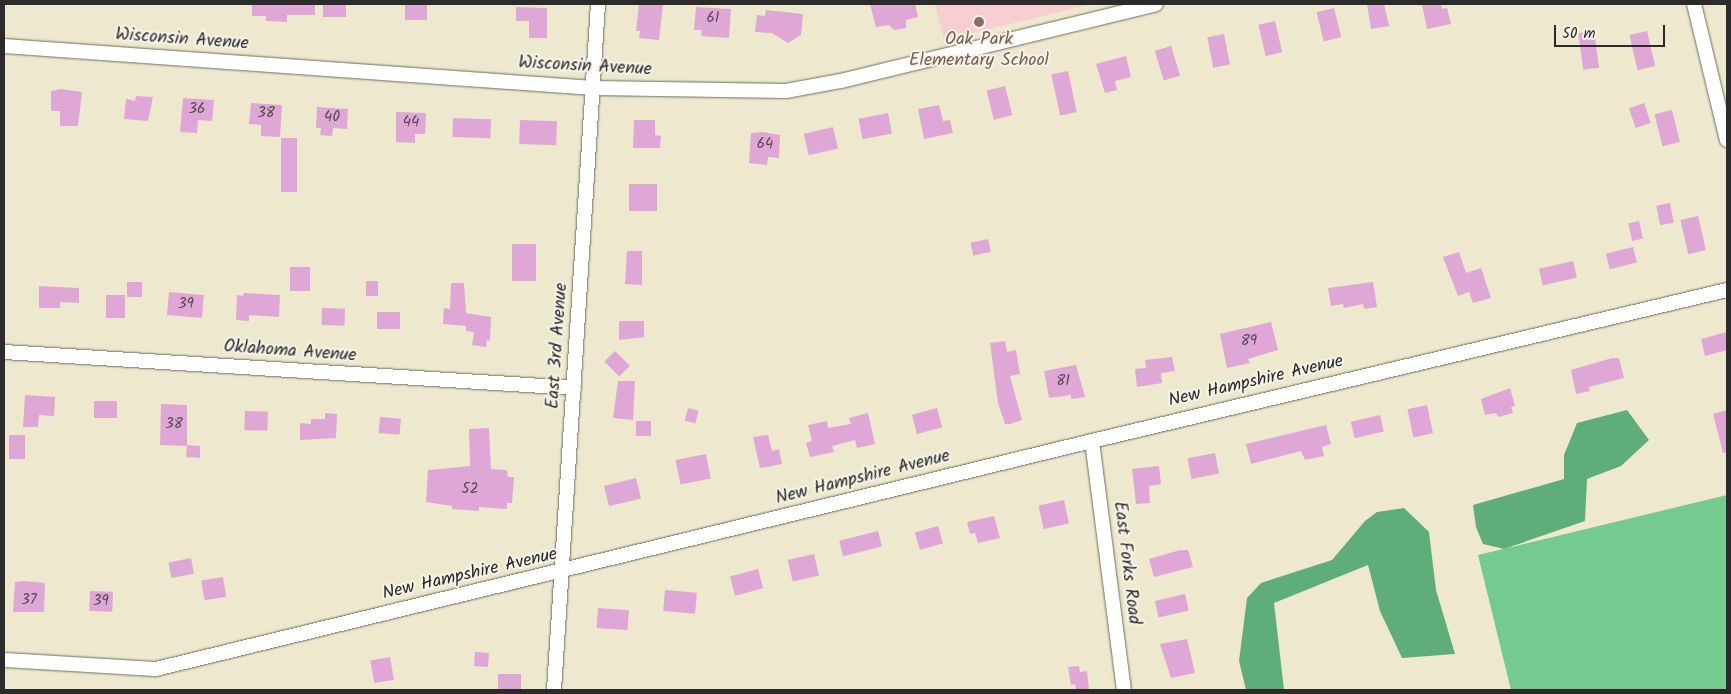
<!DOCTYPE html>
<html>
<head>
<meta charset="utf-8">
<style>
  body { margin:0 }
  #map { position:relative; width:1731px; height:694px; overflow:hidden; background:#eee8ce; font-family:Kalam,sans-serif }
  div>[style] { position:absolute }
  .built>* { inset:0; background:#f7cfd3 }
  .green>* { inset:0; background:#74ca8f }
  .forest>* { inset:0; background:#5fae7a }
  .building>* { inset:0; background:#dfa7d5; transform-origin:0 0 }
  .roads { filter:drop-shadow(0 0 1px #6f6d64) drop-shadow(0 0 1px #6f6d64) }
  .minor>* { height:14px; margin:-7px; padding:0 7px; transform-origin:7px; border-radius:7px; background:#fff }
  .dots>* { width:14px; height:14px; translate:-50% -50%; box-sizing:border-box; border:2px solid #f7f3e8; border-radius:50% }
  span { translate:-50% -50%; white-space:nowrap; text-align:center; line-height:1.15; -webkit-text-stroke:4px #f7f3e8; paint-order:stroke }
  .number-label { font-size:15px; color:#584a56 }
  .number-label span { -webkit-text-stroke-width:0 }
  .street-label { font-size:18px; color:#2b2b2b }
  .education-label { font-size:18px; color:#785e54 }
  .frame { position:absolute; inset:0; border:5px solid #2b2b2b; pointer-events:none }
  .scale { position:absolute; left:1554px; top:25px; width:111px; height:22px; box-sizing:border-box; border:2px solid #2b2b2b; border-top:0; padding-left:6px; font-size:15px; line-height:18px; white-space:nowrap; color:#2b2b2b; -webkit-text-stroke:4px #f7f3e8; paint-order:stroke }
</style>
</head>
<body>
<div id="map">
  <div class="built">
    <div style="clip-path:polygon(935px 4px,1092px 4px,944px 40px)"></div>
  </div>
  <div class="green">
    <div style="clip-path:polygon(1727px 495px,1727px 690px,1511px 690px,1478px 555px)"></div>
  </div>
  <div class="forest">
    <div style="clip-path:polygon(1627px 410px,1649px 440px,1621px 466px,1587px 479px,1585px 521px,1504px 549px,1483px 544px,1476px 527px,1473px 505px,1564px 479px,1564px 455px,1577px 423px)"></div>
    <div style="clip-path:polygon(1404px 508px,1429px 532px,1436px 590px,1455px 654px,1402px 658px,1380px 611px,1368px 565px,1274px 603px,1284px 690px,1246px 690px,1239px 661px,1247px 598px,1261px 583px,1332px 560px,1365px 521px,1377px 512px)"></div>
  </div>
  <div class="building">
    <div style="clip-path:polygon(252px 4px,315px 4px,315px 15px,287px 15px,287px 22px,266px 21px,266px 16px,252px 16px)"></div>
    <div style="left:323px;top:4px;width:23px;height:13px"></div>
    <div style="left:405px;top:4px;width:22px;height:16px"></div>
    <div style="clip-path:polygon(639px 4px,663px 4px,659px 40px,639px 38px,640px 31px,636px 31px)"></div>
    <div style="clip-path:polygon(870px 4px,915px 4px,918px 17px,906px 20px,906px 28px,894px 30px,889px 25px,876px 27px)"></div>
    <div style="clip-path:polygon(1367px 4px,1384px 4px,1389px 26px,1371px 29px)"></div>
    <div style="clip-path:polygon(1422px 4px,1441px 4px,1442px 9px,1447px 8px,1451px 24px,1427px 29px)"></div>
    <div style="clip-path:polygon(516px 7px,547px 8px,547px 38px,529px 38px,529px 21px,516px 21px)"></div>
    <div style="clip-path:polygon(696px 7px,731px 9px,729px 38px,701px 36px,702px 30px,694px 30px)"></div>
    <div style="left:1334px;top:8px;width:30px;height:18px;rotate:76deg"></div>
    <div style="clip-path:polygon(766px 10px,803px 14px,801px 35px,788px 43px,772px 33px,755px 32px,757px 15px,765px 16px)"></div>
    <div style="left:1275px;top:21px;width:32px;height:17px;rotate:77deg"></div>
    <div style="left:1594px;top:31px;width:37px;height:16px;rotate:82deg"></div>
    <div style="left:1647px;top:31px;width:36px;height:18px;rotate:77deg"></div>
    <div style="left:1224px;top:34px;width:31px;height:17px;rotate:79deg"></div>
    <div style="left:1171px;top:46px;width:31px;height:17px;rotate:73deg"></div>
    <div style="clip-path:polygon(1126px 56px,1131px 77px,1115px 81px,1117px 90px,1105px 93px,1096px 64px)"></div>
    <div style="left:1068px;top:71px;width:42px;height:17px;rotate:78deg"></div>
    <div style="left:1005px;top:86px;width:30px;height:19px;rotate:76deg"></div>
    <div style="clip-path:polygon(61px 89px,82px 92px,78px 126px,60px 126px,60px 111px,51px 111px,51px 91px)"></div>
    <div style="clip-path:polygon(136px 96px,153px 97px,148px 121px,124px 119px,126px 99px,135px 101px)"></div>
    <div style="clip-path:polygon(183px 98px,214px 100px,212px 121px,198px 120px,197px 133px,180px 132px)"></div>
    <div style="clip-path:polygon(251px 103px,282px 105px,280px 137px,261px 136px,261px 125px,249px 124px)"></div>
    <div style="left:1644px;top:103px;width:21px;height:16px;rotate:71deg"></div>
    <div style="clip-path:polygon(939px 105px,943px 121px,950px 120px,953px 133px,924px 139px,918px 109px)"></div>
    <div style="clip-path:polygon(317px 107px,348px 109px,347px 129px,333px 128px,332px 136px,320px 135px,321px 128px,316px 128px)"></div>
    <div style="left:1672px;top:110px;width:33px;height:18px;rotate:76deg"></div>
    <div style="clip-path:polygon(396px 112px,426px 113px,425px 134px,415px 134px,415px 143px,396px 142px)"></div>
    <div style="left:888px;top:113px;width:21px;height:30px;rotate:79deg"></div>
    <div style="left:453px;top:118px;width:38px;height:19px;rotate:2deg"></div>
    <div style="left:520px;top:120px;width:37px;height:24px;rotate:2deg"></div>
    <div style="clip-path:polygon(634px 120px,655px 120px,655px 135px,661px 136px,660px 148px,633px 148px)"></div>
    <div style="left:833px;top:127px;width:22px;height:30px;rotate:77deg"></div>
    <div style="clip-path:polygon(762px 132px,780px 135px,779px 158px,768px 157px,767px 165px,749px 163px,751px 133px)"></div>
    <div style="left:281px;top:138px;width:16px;height:54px"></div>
    <div style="left:629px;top:184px;width:28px;height:27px"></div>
    <div style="left:1670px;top:203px;width:20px;height:14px;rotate:79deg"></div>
    <div style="left:1698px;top:216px;width:35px;height:18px;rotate:77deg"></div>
    <div style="left:1639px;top:221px;width:18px;height:11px;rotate:77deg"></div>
    <div style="left:988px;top:239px;width:13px;height:18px;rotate:77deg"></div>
    <div style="left:512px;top:244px;width:24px;height:37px"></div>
    <div style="left:1633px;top:247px;width:16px;height:28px;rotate:76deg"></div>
    <div style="clip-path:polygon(627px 251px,642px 251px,642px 285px,625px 284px)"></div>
    <div style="clip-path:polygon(1459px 252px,1466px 273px,1481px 268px,1491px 298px,1473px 303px,1469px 292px,1458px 296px,1443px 257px)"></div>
    <div style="left:1573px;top:261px;width:17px;height:35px;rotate:77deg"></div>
    <div style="left:290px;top:267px;width:20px;height:24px"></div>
    <div style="left:366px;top:281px;width:12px;height:15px"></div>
    <div style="left:127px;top:282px;width:15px;height:15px"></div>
    <div style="clip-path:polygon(1373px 282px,1377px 307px,1364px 309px,1363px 304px,1344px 308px,1343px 304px,1331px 306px,1328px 288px)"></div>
    <div style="clip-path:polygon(451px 283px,464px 283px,466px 313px,491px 317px,490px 341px,487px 340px,486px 347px,472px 345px,474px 332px,466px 331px,466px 326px,443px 324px,444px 308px,450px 309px)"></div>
    <div style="clip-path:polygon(39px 286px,79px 288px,79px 303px,60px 302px,60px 308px,39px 308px)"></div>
    <div style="left:169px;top:292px;width:35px;height:23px;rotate:5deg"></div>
    <div style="clip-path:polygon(244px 293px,280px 295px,279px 317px,249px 315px,249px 321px,236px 320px,237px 295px,243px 296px)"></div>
    <div style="left:106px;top:295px;width:19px;height:23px"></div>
    <div style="left:322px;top:308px;width:23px;height:17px;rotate:2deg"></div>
    <div style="left:377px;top:312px;width:23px;height:17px"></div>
    <div style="clip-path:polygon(619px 321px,644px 321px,644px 337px,619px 340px)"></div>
    <div style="clip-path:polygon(1271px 322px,1278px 350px,1248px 359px,1250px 363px,1227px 368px,1220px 334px)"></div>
    <div style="clip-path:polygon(1727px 332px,1727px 350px,1705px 356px,1701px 339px)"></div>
    <div style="clip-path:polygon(1005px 341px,1007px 352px,1016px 350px,1020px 374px,1010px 376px,1022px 420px,1010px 424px,1005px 424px,998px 403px,990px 343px)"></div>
    <div style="left:615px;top:351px;width:21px;height:15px;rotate:45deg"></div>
    <div style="clip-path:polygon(1172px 357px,1175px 371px,1161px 373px,1162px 383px,1137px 387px,1135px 369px,1146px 368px,1145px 360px)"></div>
    <div style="clip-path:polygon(1612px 358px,1619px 358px,1624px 378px,1589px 387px,1590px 391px,1576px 394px,1571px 370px)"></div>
    <div style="clip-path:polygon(1076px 365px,1085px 397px,1071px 399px,1071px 395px,1049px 398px,1044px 371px)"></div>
    <div style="clip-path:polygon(618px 381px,635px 381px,633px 420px,613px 418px)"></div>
    <div style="clip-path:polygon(1510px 388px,1515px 406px,1511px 407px,1513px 413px,1498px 417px,1496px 413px,1485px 415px,1481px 399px)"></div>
    <div style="clip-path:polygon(25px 395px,55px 397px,54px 416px,39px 415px,38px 427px,23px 427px)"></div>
    <div style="left:94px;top:401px;width:23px;height:17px"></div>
    <div style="clip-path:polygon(161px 404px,187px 405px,187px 445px,200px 446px,200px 458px,186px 457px,187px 446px,160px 445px)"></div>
    <div style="left:1427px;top:405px;width:29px;height:20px;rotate:78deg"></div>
    <div style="left:688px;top:408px;width:11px;height:13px;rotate:15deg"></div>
    <div style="left:937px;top:408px;width:20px;height:26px;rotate:75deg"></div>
    <div style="clip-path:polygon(1727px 410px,1727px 452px,1723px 453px,1713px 414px)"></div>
    <div style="left:245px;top:411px;width:23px;height:19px;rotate:2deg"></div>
    <div style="clip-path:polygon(325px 413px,337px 414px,336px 438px,300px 440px,300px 423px,311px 424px,311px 419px,325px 419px)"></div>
    <div style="clip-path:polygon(868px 413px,875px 444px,857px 448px,855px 440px,832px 446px,834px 452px,810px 457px,806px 443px,812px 441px,808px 425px,827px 421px,828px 428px,851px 424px,849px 418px)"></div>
    <div style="left:1380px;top:415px;width:17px;height:30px;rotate:77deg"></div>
    <div style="left:380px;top:417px;width:21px;height:16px;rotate:5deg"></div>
    <div style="left:636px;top:421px;width:15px;height:15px"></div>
    <div style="clip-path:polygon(1326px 425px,1331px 444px,1322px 447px,1324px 456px,1305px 460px,1301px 451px,1251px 464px,1246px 444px)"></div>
    <div style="clip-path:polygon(489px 428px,491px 469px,507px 470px,508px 477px,514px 477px,512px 503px,507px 503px,507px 509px,479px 507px,479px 511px,452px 509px,452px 506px,426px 502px,428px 470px,470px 466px,469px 429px)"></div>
    <div style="left:9px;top:435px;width:16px;height:24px"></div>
    <div style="clip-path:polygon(768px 435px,772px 451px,779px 449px,782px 464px,760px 468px,753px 437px)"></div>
    <div style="left:1215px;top:453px;width:21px;height:28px;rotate:79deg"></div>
    <div style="left:706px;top:454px;width:25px;height:31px;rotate:79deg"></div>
    <div style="clip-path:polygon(1159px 466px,1161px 484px,1149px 486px,1150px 503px,1136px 504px,1132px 469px)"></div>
    <div style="left:636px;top:478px;width:21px;height:33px;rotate:76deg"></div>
    <div style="left:1064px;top:500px;width:24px;height:26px;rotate:78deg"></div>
    <div style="clip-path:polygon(994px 516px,1000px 538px,978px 543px,975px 533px,970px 534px,967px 522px)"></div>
    <div style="left:938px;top:526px;width:18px;height:24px;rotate:74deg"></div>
    <div style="left:878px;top:531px;width:16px;height:40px;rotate:76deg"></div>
    <div style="clip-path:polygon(1180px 550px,1188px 550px,1193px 567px,1154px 577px,1149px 559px)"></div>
    <div style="left:814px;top:554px;width:22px;height:27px;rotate:77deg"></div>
    <div style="left:191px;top:558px;width:16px;height:23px;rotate:79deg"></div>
    <div style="left:758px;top:569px;width:20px;height:29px;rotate:75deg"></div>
    <div style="left:223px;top:577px;width:20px;height:22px;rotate:81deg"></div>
    <div style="clip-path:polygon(24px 581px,45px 583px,44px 612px,13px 612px,15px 582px)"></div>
    <div style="left:665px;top:590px;width:32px;height:21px;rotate:5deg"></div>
    <div style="left:90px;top:591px;width:23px;height:20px;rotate:2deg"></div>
    <div style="left:1185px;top:594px;width:17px;height:31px;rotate:77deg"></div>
    <div style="left:598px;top:608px;width:31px;height:20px;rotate:4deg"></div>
    <div style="clip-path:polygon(1187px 639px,1195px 673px,1171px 678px,1160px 644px)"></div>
    <div style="left:475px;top:652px;width:14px;height:14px;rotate:4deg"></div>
    <div style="left:390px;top:657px;width:23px;height:20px;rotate:80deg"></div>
    <div style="clip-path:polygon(1079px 666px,1080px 672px,1087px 671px,1089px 690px,1076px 690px,1075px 684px,1071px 685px,1068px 667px)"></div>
    <div style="left:498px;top:674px;width:23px;height:16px"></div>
  </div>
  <div class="roads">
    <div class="minor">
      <div style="left:1694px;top:4px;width:140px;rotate:76.4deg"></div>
      <div style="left:4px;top:46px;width:591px;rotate:4.07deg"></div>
      <div style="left:594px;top:88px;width:192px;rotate:0.9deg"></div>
      <div style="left:786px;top:91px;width:56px;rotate:-10.3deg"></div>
      <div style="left:841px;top:81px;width:324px;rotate:-13.7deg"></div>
      <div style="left:4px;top:352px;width:571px;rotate:3.61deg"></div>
      <div style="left:1092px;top:441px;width:251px;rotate:82.7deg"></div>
      <div style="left:4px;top:660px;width:152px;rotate:3.4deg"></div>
      <div style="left:156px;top:669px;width:963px;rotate:-13.69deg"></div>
      <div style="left:1092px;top:441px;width:653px;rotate:-13.38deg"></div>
      <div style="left:554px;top:690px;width:687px;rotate:-86.33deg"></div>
    </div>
  </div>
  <div class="dots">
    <div style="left:979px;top:22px;background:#8d6e63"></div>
  </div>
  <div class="number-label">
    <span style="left:713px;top:19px">61</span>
    <span style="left:197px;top:110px">36</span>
    <span style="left:266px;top:114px">38</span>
    <span style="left:332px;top:118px">40</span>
    <span style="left:411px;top:123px">44</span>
    <span style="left:765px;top:145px">64</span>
    <span style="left:186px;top:305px">39</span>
    <span style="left:1249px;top:342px">89</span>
    <span style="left:1063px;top:382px">81</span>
    <span style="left:174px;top:425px">38</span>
    <span style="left:470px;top:490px">52</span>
    <span style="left:29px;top:601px">37</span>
    <span style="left:101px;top:602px">39</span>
  </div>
  <div class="street-label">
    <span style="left:182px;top:40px;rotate:4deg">Wisconsin Avenue</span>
    <span style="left:585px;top:67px;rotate:3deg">Wisconsin Avenue</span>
    <span style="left:558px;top:346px;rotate:-86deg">East 3rd Avenue</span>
    <span style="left:290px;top:352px;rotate:4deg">Oklahoma Avenue</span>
    <span style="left:1256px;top:382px;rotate:-13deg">New Hampshire Avenue</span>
    <span style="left:863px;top:478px;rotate:-14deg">New Hampshire Avenue</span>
    <span style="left:1126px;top:563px;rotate:83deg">East Forks Road</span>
    <span style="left:470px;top:575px;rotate:-13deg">New Hampshire Avenue</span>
  </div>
  <div class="education-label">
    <span style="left:979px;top:51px">Oak Park<br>Elementary School</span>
  </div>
  <div class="frame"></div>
  <div class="scale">50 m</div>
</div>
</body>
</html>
